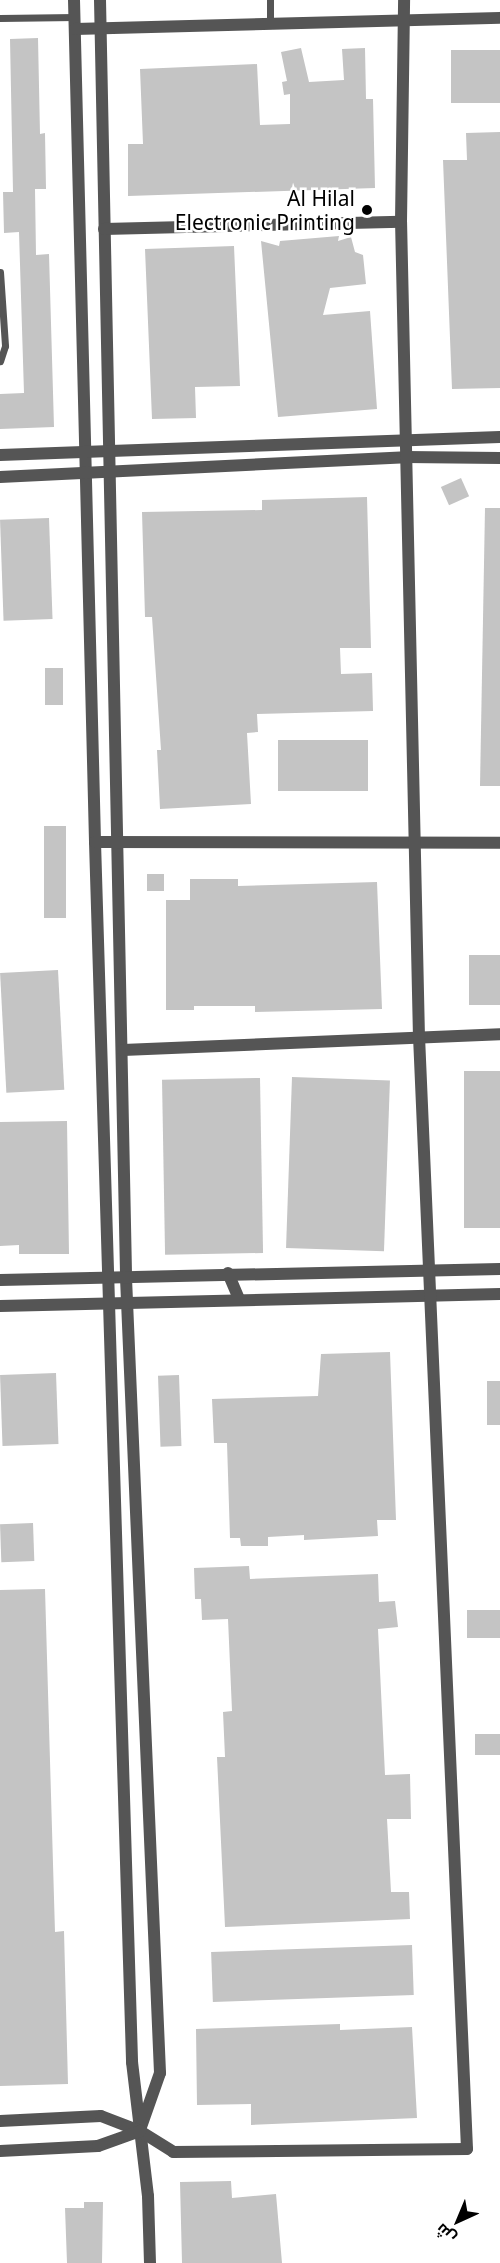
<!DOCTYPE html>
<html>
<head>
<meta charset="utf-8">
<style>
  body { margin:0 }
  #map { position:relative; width:500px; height:2263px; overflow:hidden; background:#fff; font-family:"Noto Sans",Cairo,sans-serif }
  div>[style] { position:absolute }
  .building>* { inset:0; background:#c4c4c4; transform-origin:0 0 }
  .service>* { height:7px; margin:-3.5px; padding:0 3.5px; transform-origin:3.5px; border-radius:3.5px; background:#555 }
  .minor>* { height:12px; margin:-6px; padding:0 6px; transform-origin:6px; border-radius:6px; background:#555 }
  .dots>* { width:16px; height:16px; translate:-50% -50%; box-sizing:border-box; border:3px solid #fff; border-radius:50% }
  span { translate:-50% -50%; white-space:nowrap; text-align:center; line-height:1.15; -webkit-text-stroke:5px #fff; paint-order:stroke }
  .poi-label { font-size:21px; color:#000 }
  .right { translate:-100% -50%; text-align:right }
  .north { position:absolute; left:428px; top:2191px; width:60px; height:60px; -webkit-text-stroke:4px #fff; paint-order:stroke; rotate:224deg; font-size:16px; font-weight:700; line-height:24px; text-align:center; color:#000 }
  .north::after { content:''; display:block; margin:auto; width:21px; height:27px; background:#000; clip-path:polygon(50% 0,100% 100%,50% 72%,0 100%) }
</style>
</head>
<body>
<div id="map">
  <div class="building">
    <div style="clip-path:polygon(38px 38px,40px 134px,45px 133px,46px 189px,35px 189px,36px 255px,49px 254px,54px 427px,0 429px,0 394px,24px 393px,19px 232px,4px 233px,3px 192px,13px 192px,10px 39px)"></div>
    <div style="clip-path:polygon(301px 48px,309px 82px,344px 80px,342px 49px,365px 48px,366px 99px,373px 99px,375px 188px,128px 196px,128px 144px,143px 144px,140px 69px,257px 64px,260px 125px,290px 124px,290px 94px,284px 95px,282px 82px,287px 81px,281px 52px)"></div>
    <div style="left:500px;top:50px;width:53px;height:49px;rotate:90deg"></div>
    <div style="clip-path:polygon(500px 132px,500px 388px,452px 389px,443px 160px,467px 160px,466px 133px)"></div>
    <div style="clip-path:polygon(339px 236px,338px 241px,351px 237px,355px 252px,363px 255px,366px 284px,330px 288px,323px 315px,370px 311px,377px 409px,278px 417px,261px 241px,279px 246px,280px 241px)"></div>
    <div style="clip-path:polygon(234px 246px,240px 386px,195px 387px,196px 418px,152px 419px,145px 249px)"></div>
    <div style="left:461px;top:478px;width:20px;height:22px;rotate:66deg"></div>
    <div style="clip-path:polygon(367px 497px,371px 648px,340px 648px,341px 674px,372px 673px,373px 711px,257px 714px,258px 732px,247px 733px,251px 804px,160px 809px,157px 750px,161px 750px,152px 617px,145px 617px,142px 512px,262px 510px,262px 500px)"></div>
    <div style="clip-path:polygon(485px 508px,500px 508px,500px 786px,480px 786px)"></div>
    <div style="left:49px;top:518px;width:101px;height:49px;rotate:88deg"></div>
    <div style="left:45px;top:668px;width:18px;height:37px"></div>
    <div style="left:278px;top:740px;width:90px;height:51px"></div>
    <div style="left:44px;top:826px;width:22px;height:92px"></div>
    <div style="left:147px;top:874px;width:17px;height:17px"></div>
    <div style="clip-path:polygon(190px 879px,238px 879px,238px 886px,377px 882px,382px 1009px,255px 1012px,255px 1006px,194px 1006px,194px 1010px,166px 1010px,166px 900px,190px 900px)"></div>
    <div style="left:500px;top:955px;width:50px;height:31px;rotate:90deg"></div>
    <div style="left:58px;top:970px;width:120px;height:58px;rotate:87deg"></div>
    <div style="left:500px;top:1071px;width:157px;height:36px;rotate:90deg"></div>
    <div style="left:292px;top:1077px;width:98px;height:171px;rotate:2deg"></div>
    <div style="left:260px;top:1078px;width:175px;height:98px;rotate:89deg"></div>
    <div style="clip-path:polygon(67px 1121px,69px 1254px,19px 1254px,19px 1245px,0 1246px,0 1122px)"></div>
    <div style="clip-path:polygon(390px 1352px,396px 1520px,377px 1520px,378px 1536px,304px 1540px,304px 1535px,268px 1537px,268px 1546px,241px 1546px,240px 1538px,230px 1538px,227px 1443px,214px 1443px,212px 1399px,318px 1396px,321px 1354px)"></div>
    <div style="left:56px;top:1373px;width:71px;height:56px;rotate:88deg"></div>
    <div style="left:179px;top:1375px;width:71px;height:21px;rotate:88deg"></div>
    <div style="left:487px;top:1381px;width:13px;height:44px"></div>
    <div style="left:33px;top:1523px;width:38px;height:33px;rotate:88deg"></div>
    <div style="clip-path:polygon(249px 1566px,250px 1579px,378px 1574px,379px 1602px,395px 1601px,398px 1627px,378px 1629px,385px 1775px,410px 1774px,411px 1819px,387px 1819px,391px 1892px,409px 1892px,410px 1919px,225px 1927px,217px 1757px,225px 1757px,223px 1712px,232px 1711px,228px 1619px,202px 1620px,201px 1599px,195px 1599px,194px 1568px)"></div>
    <div style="clip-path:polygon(45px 1589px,55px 1932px,64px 1931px,68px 2084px,0 2086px,0 1590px)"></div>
    <div style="left:500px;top:1610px;width:28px;height:33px;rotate:90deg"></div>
    <div style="left:475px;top:1734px;width:25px;height:21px"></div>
    <div style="left:412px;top:1945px;width:50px;height:201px;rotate:88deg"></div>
    <div style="clip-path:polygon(340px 2024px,340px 2030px,412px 2027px,417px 2118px,251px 2125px,251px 2104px,197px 2105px,196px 2029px)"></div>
    <div style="clip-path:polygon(231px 2181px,232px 2198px,276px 2194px,282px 2263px,182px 2263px,180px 2182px)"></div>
    <div style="clip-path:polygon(84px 2202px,103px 2202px,102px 2263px,67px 2263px,65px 2208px,84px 2208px)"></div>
  </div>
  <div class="service">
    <div style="left:270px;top:0;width:25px;rotate:90deg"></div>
    <div style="left:0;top:18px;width:75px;rotate:-0.8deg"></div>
    <div style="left:0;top:272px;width:74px;rotate:86.1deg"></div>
    <div style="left:5px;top:346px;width:16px;rotate:108deg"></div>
  </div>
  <div class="minor">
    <div style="left:74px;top:0;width:842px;rotate:88.57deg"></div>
    <div style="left:95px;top:842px;width:1221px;rotate:88.26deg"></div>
    <div style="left:132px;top:2062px;width:135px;rotate:83.2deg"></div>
    <div style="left:148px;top:2196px;width:67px;rotate:88.3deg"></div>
    <div style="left:100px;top:0;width:1278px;rotate:88.83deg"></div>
    <div style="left:126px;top:1278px;width:796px;rotate:87.55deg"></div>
    <div style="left:160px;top:2073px;width:57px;rotate:109.4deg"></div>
    <div style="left:75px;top:29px;width:425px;rotate:-1.5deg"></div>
    <div style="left:104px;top:229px;width:297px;rotate:-1.4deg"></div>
    <div style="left:0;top:455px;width:500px;rotate:-2.06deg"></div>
    <div style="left:0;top:477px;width:406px;rotate:-2.8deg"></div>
    <div style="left:406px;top:457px;width:94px;rotate:0.6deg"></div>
    <div style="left:95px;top:842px;width:405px;rotate:0.1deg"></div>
    <div style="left:123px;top:1050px;width:377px;rotate:-2.4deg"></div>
    <div style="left:228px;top:1273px;width:28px;rotate:67deg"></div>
    <div style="left:0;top:1280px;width:500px;rotate:-1.26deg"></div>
    <div style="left:0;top:1306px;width:500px;rotate:-1.37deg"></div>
    <div style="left:0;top:2121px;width:101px;rotate:-2.8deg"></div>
    <div style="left:101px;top:2116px;width:42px;rotate:21deg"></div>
    <div style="left:140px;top:2131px;width:39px;rotate:32deg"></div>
    <div style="left:173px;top:2152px;width:294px;rotate:-0.6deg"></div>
    <div style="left:467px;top:2149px;width:1112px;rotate:-92.47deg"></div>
    <div style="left:419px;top:1038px;width:816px;rotate:-91.26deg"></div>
    <div style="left:401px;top:222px;width:222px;rotate:-89.2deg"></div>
    <div style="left:0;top:2151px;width:98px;rotate:-2.9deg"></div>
    <div style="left:98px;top:2146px;width:45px;rotate:-19.7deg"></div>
  </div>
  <div class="dots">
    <div style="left:367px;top:210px;background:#000"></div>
  </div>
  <div class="poi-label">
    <span class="right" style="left:355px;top:210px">Al Hilal<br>Electronic Printing</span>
  </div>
  <div class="north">ش</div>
</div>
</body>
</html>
